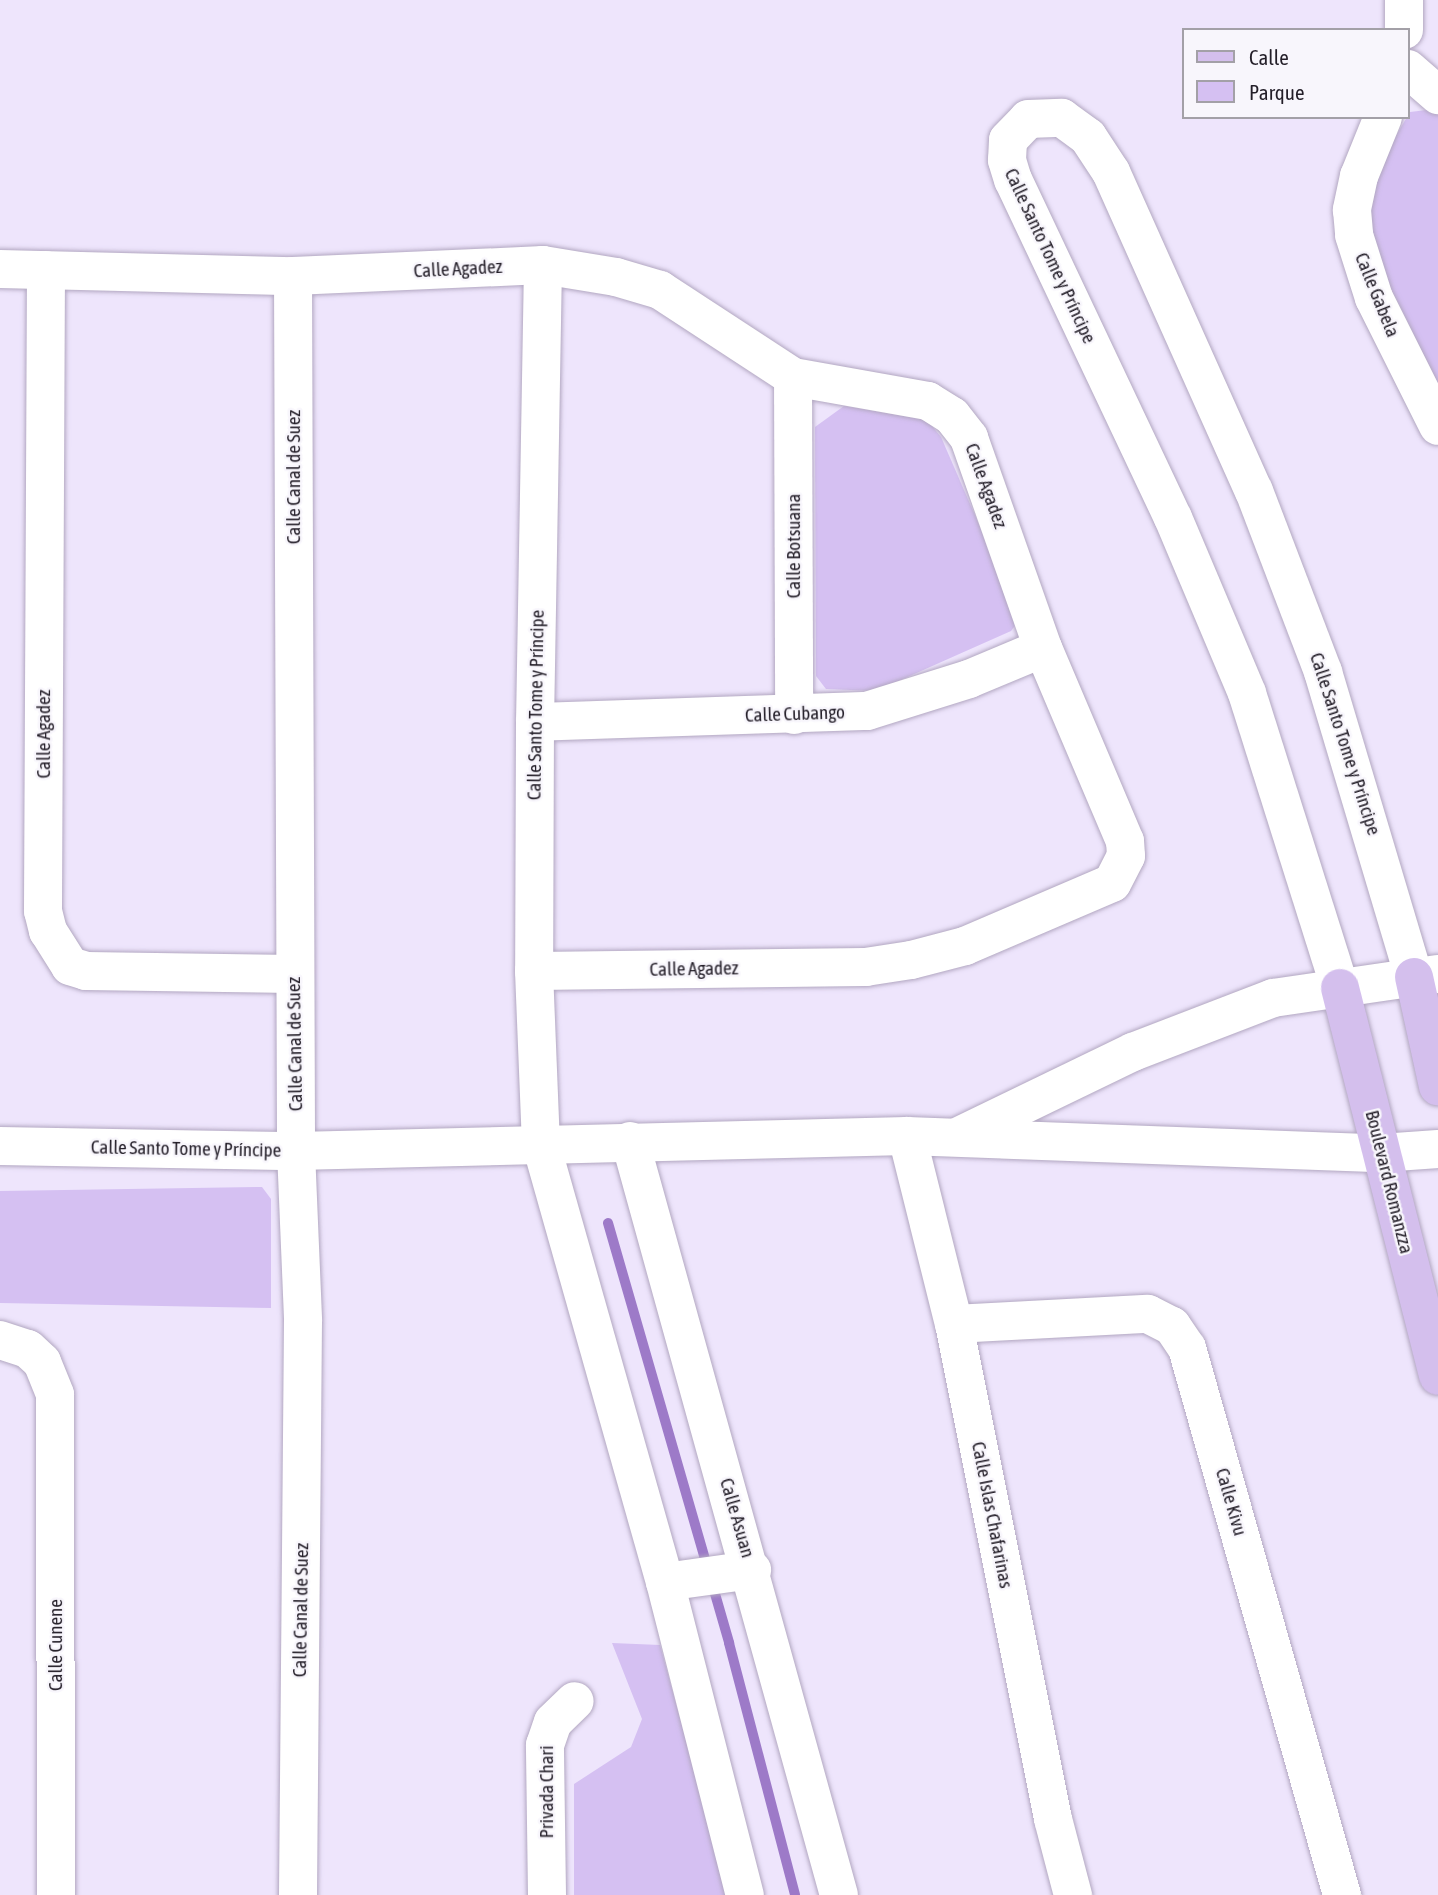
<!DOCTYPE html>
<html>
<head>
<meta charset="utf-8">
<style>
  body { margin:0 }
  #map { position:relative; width:1438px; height:1895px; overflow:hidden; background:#eee5fc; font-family:"Asap Condensed",sans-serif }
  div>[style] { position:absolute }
  .green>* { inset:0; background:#d5c0f2 }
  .stream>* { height:10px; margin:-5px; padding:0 5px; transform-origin:5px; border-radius:5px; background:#9d7ac8 }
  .roads { filter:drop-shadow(0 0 2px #b2a7c1) drop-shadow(0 0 2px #b2a7c1) }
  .minor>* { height:38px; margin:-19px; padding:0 19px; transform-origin:19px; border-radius:19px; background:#fff }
  .major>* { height:38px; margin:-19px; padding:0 19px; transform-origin:19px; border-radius:19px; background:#d4bfed }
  span { translate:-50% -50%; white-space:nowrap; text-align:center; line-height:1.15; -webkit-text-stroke:5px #f8f6fc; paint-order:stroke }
  .street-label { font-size:19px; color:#231e28 }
  .legend { position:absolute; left:1182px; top:28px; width:228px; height:91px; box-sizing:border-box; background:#f8f6fc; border:2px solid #a3a0a7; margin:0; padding:9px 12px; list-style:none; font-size:21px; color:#231e28 }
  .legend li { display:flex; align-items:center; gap:14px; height:35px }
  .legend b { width:35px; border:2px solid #a3a0a7 }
</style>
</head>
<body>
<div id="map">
  <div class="green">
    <div style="clip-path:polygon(1435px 109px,1438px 111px,1438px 383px,1352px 210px,1410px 112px)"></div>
    <div style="clip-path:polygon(844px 406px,927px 420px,941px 437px,1020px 619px,1011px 631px,876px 691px,826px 689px,816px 676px,815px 427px)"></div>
    <div style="clip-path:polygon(262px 1187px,271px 1199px,271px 1308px,0 1303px,0 1191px)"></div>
    <div style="clip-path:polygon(612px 1643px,660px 1645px,728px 1895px,574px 1895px,574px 1784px,631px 1747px,642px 1719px)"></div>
  </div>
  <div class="stream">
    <div style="left:608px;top:1223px;width:437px;rotate:73.9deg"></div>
    <div style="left:729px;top:1643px;width:260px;rotate:75.3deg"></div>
  </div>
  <div class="roads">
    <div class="minor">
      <div style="left:1404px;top:30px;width:30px;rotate:-90deg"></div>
      <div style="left:1408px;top:69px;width:40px;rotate:41deg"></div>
      <div style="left:1383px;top:117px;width:64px;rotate:112.1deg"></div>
      <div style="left:1359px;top:176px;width:35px;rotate:102deg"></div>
      <div style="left:1352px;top:210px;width:25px;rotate:85deg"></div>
      <div style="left:1354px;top:235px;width:66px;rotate:72.4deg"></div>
      <div style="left:1374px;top:298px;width:143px;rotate:63.4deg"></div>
      <div style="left:543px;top:265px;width:457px;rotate:91deg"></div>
      <div style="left:535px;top:722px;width:249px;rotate:90.2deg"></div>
      <div style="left:534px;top:971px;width:173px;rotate:87.7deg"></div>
      <div style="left:541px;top:1144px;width:455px;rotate:74.2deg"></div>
      <div style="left:665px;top:1582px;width:323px;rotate:75.7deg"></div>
      <div style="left:0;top:269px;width:293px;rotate:1.4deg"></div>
      <div style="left:293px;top:276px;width:250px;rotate:-2.5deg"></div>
      <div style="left:543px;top:265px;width:74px;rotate:9.3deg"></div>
      <div style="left:616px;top:277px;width:46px;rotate:16.5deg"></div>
      <div style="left:660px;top:290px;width:159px;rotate:33.2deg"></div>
      <div style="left:793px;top:377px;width:137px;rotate:10.1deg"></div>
      <div style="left:928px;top:401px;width:28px;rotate:32deg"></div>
      <div style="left:952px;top:416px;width:28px;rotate:52deg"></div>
      <div style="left:969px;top:438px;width:223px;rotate:70.6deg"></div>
      <div style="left:1043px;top:648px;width:210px;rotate:67deg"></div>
      <div style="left:1125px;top:841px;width:15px;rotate:86deg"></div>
      <div style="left:1126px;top:856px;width:30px;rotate:117deg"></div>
      <div style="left:1112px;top:883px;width:160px;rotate:156.8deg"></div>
      <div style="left:965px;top:946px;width:56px;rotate:165.5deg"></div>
      <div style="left:911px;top:960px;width:46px;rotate:171.2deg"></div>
      <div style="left:866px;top:967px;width:332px;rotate:179.3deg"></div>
      <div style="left:46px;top:270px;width:641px;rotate:90.27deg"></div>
      <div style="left:43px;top:911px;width:21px;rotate:76deg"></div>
      <div style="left:48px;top:931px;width:41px;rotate:57.8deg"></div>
      <div style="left:70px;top:966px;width:17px;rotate:17deg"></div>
      <div style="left:86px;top:971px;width:208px;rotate:0.8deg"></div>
      <div style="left:293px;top:276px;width:875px;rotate:89.8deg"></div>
      <div style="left:296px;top:1151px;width:170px;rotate:87.6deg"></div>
      <div style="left:303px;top:1321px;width:574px;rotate:90.5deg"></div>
      <div style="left:793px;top:377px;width:338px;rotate:89.8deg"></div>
      <div style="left:535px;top:722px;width:332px;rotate:-1.9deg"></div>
      <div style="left:867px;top:711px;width:107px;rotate:-17.4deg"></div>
      <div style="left:969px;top:679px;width:80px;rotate:-22.7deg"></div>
      <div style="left:1340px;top:988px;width:309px;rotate:-107.5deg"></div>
      <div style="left:1247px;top:693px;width:190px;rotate:-112.9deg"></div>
      <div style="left:1173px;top:518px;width:374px;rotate:-115.3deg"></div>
      <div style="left:1013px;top:180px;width:21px;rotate:-107deg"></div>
      <div style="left:1007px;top:160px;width:20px;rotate:-87deg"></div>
      <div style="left:1008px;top:140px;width:29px;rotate:-46deg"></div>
      <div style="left:1028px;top:119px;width:34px;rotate:-2deg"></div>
      <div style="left:1062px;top:118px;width:32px;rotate:36deg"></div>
      <div style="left:1088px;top:137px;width:42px;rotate:56.7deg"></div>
      <div style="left:1111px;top:172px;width:350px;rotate:65.9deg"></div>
      <div style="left:1254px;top:491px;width:194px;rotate:69.1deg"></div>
      <div style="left:1323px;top:672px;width:318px;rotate:73.4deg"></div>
      <div style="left:961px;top:1135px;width:191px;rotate:-25.8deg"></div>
      <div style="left:1133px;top:1052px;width:150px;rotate:-21.1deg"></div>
      <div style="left:1273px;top:998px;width:166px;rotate:-8.3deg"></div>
      <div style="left:907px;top:1136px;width:194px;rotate:76deg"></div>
      <div style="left:954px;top:1324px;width:505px;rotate:78.69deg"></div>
      <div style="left:1053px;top:1819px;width:79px;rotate:75.3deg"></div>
      <div style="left:630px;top:1141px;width:782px;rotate:74.51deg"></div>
      <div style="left:0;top:1146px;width:296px;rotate:1deg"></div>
      <div style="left:296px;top:1151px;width:611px;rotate:-1.41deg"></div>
      <div style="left:907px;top:1136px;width:474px;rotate:2.1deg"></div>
      <div style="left:1381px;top:1153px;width:57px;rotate:-4deg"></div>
      <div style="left:954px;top:1324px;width:194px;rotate:-3deg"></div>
      <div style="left:1148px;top:1314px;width:27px;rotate:27deg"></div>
      <div style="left:1172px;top:1326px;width:27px;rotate:56deg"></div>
      <div style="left:1187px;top:1348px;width:569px;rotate:74.18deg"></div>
      <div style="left:0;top:1340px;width:29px;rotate:18deg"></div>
      <div style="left:28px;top:1349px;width:19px;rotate:43deg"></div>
      <div style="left:42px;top:1362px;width:35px;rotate:68deg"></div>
      <div style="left:55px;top:1395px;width:500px;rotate:89.89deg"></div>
      <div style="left:665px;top:1582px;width:88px;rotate:-7.9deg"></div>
      <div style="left:547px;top:1895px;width:150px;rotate:-90.8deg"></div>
      <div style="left:545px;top:1745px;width:24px;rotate:-71deg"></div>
      <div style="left:553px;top:1722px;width:30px;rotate:-44deg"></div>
    </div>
    <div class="major">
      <div style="left:1414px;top:977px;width:112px;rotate:77.6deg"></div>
      <div style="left:1340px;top:988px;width:400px;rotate:75.8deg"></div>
    </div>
  </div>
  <div class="street-label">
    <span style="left:1050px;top:256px;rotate:65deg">Calle Santo Tome y Príncipe</span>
    <span style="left:458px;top:269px;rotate:-3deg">Calle Agadez</span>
    <span style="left:1377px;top:295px;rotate:68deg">Calle Gabela</span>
    <span style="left:294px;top:477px;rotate:-90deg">Calle Canal de Suez</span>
    <span style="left:986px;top:486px;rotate:70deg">Calle Agadez</span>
    <span style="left:794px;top:546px;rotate:-90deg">Calle Botsuana</span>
    <span style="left:536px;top:705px;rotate:-89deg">Calle Santo Tome y Príncipe</span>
    <span style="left:795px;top:714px;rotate:-2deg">Calle Cubango</span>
    <span style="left:44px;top:734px;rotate:-90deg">Calle Agadez</span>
    <span style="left:1345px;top:744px;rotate:72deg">Calle Santo Tome y Príncipe</span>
    <span style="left:694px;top:969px;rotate:-1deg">Calle Agadez</span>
    <span style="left:295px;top:1044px;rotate:-91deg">Calle Canal de Suez</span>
    <span style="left:186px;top:1149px;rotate:1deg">Calle Santo Tome y Príncipe</span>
    <span style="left:1389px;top:1182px;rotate:76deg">Boulevard Romanzza</span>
    <span style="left:1231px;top:1502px;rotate:74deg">Calle Kivu</span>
    <span style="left:992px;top:1515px;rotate:79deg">Calle Islas Chafarinas</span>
    <span style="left:737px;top:1518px;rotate:74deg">Calle Asuan</span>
    <span style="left:301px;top:1610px;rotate:-89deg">Calle Canal de Suez</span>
    <span style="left:56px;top:1645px;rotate:-90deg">Calle Cunene</span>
    <span style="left:547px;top:1792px;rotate:-90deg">Privada Chari</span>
  </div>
  <ul class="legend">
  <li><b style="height:9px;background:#d4bfed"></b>Calle</li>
  <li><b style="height:19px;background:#d5c0f2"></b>Parque</li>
  </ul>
</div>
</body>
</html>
